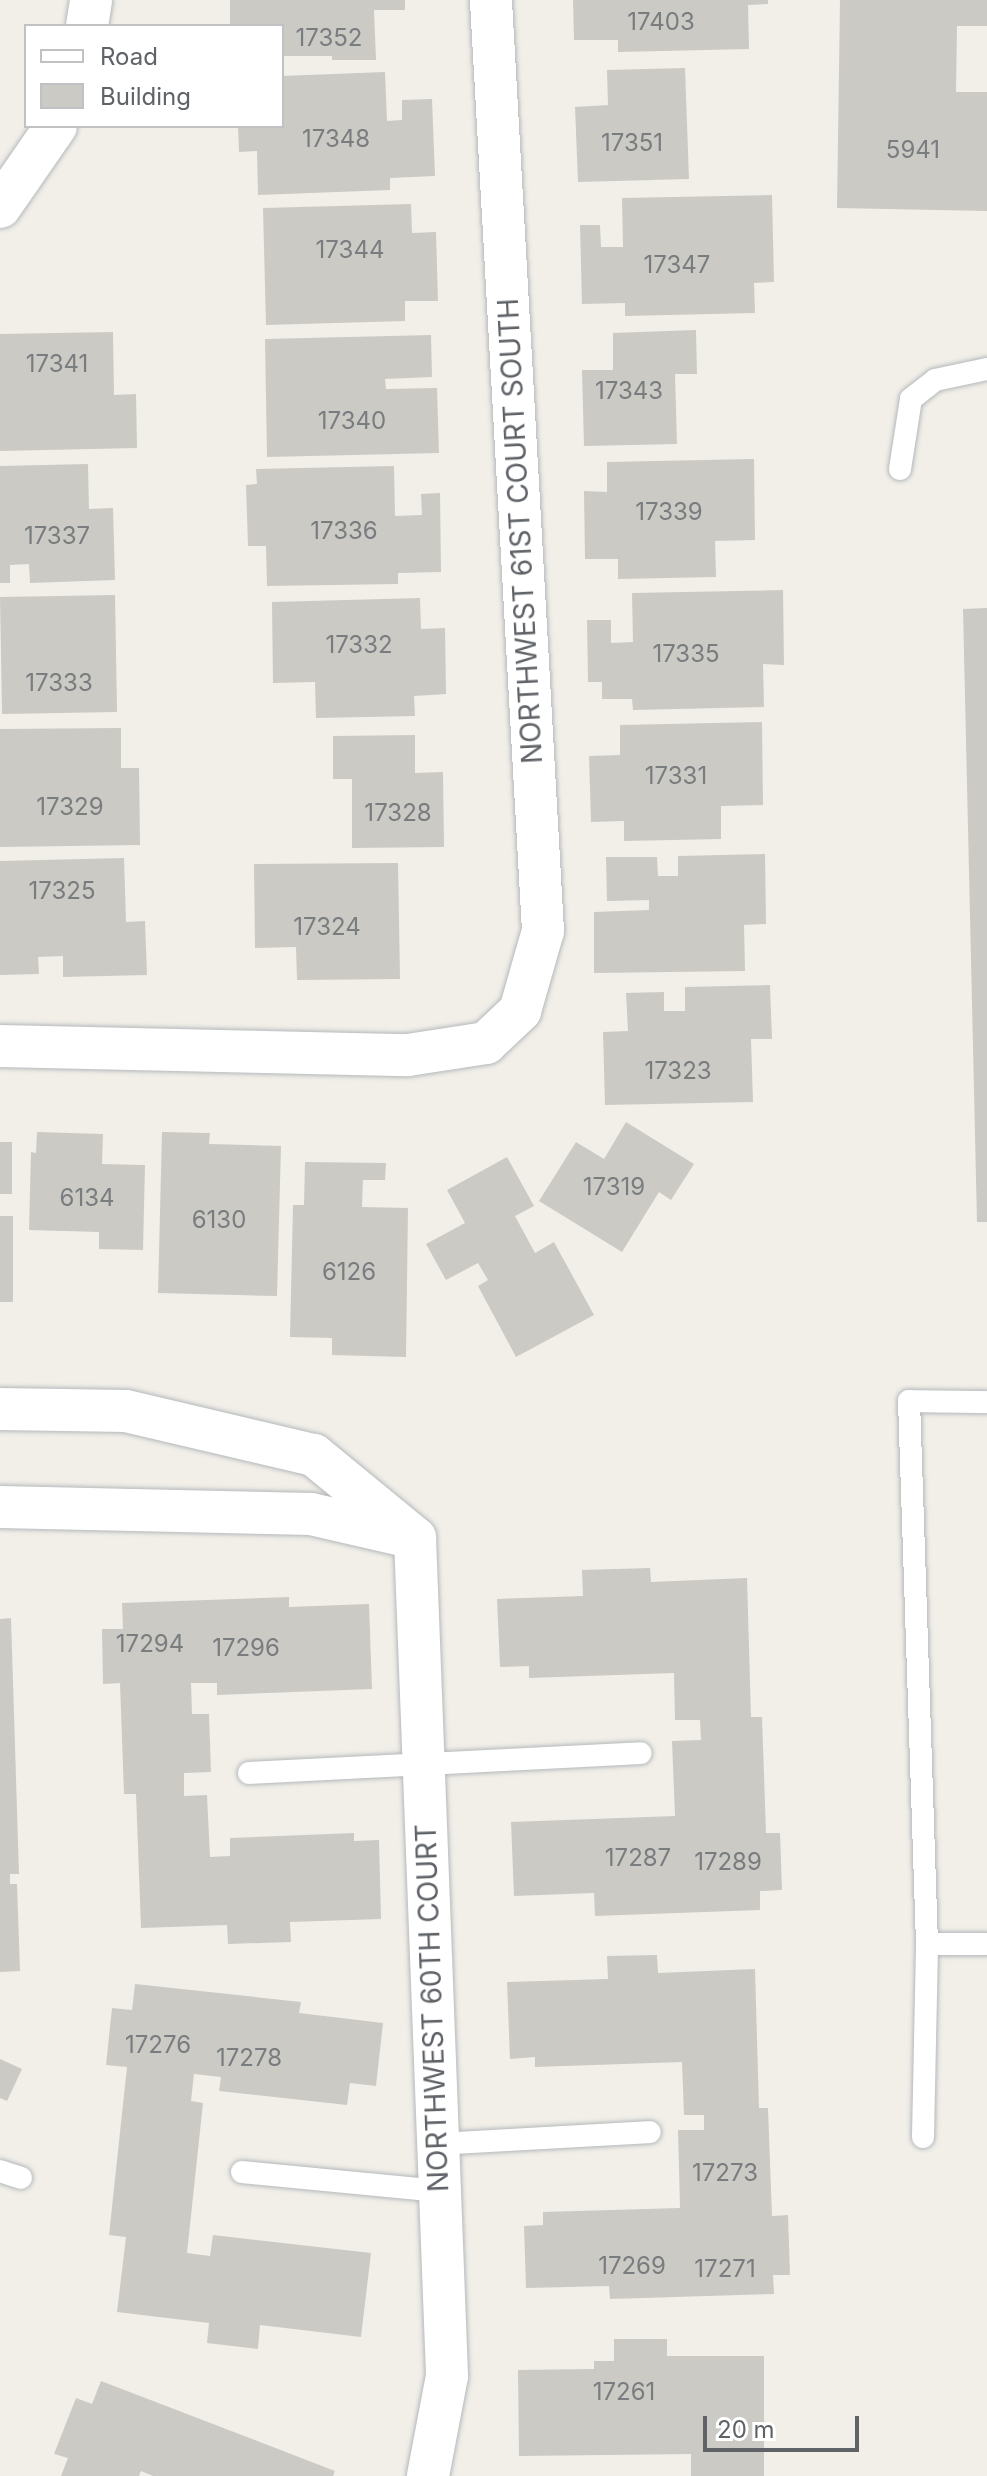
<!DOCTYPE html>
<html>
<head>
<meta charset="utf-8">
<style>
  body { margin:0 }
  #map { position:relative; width:987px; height:2476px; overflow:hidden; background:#f1efe8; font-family:Inter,sans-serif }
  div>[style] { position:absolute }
  .building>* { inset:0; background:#cccac5; transform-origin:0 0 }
  .roads { filter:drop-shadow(0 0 2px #b5b8bc) drop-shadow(0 0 2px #b5b8bc) }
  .lane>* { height:22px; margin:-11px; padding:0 11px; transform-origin:11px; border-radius:11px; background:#fff }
  .street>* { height:42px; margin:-21px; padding:0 21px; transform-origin:21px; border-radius:21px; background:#fff }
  span { translate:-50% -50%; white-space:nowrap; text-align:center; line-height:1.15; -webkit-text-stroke:6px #fff; paint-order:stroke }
  .number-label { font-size:24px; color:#7a7d7f }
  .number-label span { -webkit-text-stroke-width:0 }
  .street-label { font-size:28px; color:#5f6368 }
  .legend { position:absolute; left:24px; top:24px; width:260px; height:104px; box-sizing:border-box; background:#fff; border:2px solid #bfc1c3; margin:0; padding:10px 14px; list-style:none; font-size:24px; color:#5f6368 }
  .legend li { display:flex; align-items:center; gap:16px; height:40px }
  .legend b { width:40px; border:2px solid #bfc1c3 }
  .scale { position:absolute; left:703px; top:2416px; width:156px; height:36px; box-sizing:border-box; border:4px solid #5f6368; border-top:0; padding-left:10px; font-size:24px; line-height:28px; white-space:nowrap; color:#5f6368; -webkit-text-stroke:6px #fff; paint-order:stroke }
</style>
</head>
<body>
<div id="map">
  <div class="building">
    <div style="clip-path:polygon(230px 0,405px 0,405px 10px,374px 10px,376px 60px,332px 60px,332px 56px,282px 56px,282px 26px,230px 26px)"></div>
    <div style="clip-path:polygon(573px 0,768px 0,768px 4px,748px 5px,749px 49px,618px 52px,618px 40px,574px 40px)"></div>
    <div style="clip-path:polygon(840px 0,987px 0,987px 26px,957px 26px,956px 92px,987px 92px,987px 211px,837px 208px)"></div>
    <div style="clip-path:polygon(685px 68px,689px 179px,578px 182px,575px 107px,608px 105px,607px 70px)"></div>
    <div style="clip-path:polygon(385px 72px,387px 121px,402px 120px,402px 100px,432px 99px,435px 176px,390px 178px,390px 190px,258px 195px,257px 151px,239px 152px,238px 126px,282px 126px,282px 76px)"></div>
    <div style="clip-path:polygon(772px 195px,774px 282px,754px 283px,755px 313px,625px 316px,625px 303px,582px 304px,580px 225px,600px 225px,601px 247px,623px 247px,622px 198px)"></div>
    <div style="clip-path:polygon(411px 204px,412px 233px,436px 232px,438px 301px,405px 301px,405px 321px,266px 325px,263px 208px)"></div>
    <div style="clip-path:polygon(696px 330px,697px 374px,675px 374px,677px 444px,584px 446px,582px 370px,613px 370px,613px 333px)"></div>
    <div style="clip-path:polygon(113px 332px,114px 395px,136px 394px,137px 448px,0 451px,0 334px)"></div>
    <div style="clip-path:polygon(431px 335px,432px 377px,385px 379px,386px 389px,437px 388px,439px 453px,267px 457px,265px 339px)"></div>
    <div style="clip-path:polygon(754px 459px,755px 540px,715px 541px,716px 577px,618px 579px,618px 559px,585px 559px,584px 491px,607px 492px,607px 462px)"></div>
    <div style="clip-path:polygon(88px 464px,89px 509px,113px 508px,115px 580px,30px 583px,29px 564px,10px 565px,10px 583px,0 583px,0 466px)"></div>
    <div style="clip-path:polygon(394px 466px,395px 516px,422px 515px,421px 494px,440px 493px,441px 572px,398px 573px,398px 584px,267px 586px,266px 546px,248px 546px,246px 485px,257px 484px,256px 469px)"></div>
    <div style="clip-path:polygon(783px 590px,784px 665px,763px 664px,764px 707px,633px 710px,632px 699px,602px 699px,602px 682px,588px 682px,587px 620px,611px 620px,611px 643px,633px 642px,632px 593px)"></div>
    <div style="left:115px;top:595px;width:117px;height:115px;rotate:89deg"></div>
    <div style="clip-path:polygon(420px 598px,421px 629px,445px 628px,446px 694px,414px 696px,415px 716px,316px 718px,315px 682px,273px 683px,272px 602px)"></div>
    <div style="clip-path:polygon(987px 608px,987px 1222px,977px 1222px,963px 609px)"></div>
    <div style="clip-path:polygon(762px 722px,763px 805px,721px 806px,721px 839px,624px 841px,624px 821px,591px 822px,589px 756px,620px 755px,620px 725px)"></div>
    <div style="clip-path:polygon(121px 728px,121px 768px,139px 768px,140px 845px,0 847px,0 729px)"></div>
    <div style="clip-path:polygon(415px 735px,415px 773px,443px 772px,444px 847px,352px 848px,352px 779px,333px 779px,333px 736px)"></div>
    <div style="clip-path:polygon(765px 854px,766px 924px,744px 925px,745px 971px,594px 973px,594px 912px,649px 910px,649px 900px,607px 901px,606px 857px,657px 857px,658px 876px,678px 876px,678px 856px)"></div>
    <div style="clip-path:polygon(124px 858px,126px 922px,145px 921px,147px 975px,63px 977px,63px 956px,38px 957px,39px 974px,0 975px,0 861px)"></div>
    <div style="clip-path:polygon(398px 863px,400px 979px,297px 980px,296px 947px,255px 948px,254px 864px)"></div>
    <div style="clip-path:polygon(770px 985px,772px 1039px,751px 1039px,753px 1102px,605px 1105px,603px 1032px,628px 1031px,626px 993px,664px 992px,664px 1011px,685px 1011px,685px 987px)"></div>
    <div style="clip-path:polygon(626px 1122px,694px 1164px,671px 1200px,659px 1192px,622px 1252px,539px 1201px,576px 1142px,604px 1159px)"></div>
    <div style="clip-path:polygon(37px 1132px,103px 1134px,102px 1164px,145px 1165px,143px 1250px,99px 1249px,99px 1232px,29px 1230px,31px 1152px,36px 1153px)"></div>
    <div style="clip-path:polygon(162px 1132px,210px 1133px,209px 1144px,281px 1146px,277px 1296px,158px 1293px)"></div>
    <div style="left:0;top:1142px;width:12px;height:52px"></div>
    <div style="clip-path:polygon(507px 1157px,534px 1206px,515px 1216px,535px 1253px,554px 1242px,594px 1315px,516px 1357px,478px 1286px,488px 1280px,478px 1263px,446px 1280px,426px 1244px,465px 1223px,447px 1190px)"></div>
    <div style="clip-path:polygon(305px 1162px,386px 1163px,385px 1180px,363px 1180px,362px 1207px,408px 1208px,406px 1357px,332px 1355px,332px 1338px,290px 1337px,293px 1205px,304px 1205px)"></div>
    <div style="left:0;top:1216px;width:13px;height:86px"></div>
    <div style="clip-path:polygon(650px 1568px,651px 1582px,747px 1578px,751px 1717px,762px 1717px,766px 1833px,780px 1833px,782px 1890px,760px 1891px,760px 1910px,595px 1916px,594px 1893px,514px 1896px,511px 1822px,675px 1816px,672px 1741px,701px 1740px,700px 1720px,675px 1720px,674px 1673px,529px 1678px,529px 1666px,500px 1667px,497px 1599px,583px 1596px,582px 1570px)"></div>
    <div style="clip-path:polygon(289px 1597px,289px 1607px,369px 1604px,372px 1689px,217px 1695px,217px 1683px,191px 1683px,192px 1714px,209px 1714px,211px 1772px,184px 1773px,184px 1796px,207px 1795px,210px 1857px,230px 1856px,230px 1838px,354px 1833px,354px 1841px,379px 1840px,381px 1919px,290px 1922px,291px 1942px,228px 1944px,227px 1925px,141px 1928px,136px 1794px,124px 1794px,120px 1683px,103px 1684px,102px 1629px,123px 1629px,122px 1603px)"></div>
    <div style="clip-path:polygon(11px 1618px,19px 1874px,10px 1874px,10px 1884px,17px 1884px,20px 1971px,0 1972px,0 1619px)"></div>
    <div style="clip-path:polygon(657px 1955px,658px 1973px,755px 1969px,759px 2108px,768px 2108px,772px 2216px,788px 2215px,790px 2275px,773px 2275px,774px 2294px,610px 2299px,609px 2286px,526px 2288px,524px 2226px,543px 2225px,543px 2212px,680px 2208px,678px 2130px,704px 2130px,704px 2115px,684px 2115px,682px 2062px,535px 2067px,535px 2057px,510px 2059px,507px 1982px,608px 1979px,607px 1956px)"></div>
    <div style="clip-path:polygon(135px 1984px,301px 2002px,299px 2013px,383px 2023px,376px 2086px,350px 2083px,347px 2105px,219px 2091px,221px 2077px,194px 2074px,191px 2101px,203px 2103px,187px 2253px,210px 2256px,213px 2235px,371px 2253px,361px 2337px,260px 2325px,258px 2349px,207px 2343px,209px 2323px,117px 2312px,126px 2237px,109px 2235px,127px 2067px,106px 2065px,112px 2008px,132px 2010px)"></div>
    <div style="clip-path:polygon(0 2059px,22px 2069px,7px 2101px,0 2098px)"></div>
    <div style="clip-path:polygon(614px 2339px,667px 2339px,667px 2356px,764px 2356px,764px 2476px,691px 2476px,691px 2454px,519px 2456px,518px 2370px,594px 2369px,594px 2361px,614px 2361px)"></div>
    <div style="clip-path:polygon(101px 2381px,335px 2471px,333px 2476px,153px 2476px,141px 2471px,139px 2476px,61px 2476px,68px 2458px,54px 2454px,76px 2398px,92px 2404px)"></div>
  </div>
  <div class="roads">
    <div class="lane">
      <div style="left:900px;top:469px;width:71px;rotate:-81.1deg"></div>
      <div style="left:911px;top:399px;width:31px;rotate:-38deg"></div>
      <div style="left:935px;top:380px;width:53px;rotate:-11.9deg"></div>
      <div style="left:987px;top:1402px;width:78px;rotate:-179.3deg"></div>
      <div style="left:909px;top:1401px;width:543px;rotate:88.1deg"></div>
      <div style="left:927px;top:1944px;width:60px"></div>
      <div style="left:249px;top:1773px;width:392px;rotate:-2.9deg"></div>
      <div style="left:923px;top:2137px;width:193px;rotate:-88.8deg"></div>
      <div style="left:437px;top:2144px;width:213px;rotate:-3.2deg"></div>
      <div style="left:0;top:2171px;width:22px;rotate:18deg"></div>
      <div style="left:242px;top:2172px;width:198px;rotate:5.5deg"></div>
    </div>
    <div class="street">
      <div style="left:87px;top:26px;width:26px;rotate:-81deg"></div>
      <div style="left:0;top:207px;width:98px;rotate:-55.3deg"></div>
      <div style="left:0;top:1046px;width:408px;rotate:1.3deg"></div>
      <div style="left:408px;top:1055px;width:79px;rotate:-8.7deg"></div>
      <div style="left:486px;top:1043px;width:47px;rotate:-43.3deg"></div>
      <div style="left:520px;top:1011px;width:83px;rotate:-74deg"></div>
      <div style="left:543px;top:931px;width:932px;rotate:-93.2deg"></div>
      <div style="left:0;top:1409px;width:126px;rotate:0.9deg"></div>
      <div style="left:126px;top:1411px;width:193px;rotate:13.2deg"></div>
      <div style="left:314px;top:1455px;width:131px;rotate:39.4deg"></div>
      <div style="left:0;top:1507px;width:311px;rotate:1.3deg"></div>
      <div style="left:311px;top:1514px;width:98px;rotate:13deg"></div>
      <div style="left:415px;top:1538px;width:839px;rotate:87.81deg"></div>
      <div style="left:447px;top:2376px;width:102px;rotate:100.8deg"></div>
    </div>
  </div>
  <div class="number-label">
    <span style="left:661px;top:22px">17403</span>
    <span style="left:329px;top:38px">17352</span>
    <span style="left:336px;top:139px">17348</span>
    <span style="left:632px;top:143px">17351</span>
    <span style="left:913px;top:150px">5941</span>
    <span style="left:350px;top:250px">17344</span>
    <span style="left:677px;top:265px">17347</span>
    <span style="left:57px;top:364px">17341</span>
    <span style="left:629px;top:391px">17343</span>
    <span style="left:352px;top:421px">17340</span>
    <span style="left:669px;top:512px">17339</span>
    <span style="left:344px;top:531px">17336</span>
    <span style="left:57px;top:536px">17337</span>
    <span style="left:359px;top:645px">17332</span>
    <span style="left:686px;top:654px">17335</span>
    <span style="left:59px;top:683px">17333</span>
    <span style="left:676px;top:776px">17331</span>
    <span style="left:70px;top:807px">17329</span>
    <span style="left:398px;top:813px">17328</span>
    <span style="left:62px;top:891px">17325</span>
    <span style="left:327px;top:927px">17324</span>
    <span style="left:678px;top:1071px">17323</span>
    <span style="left:614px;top:1187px">17319</span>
    <span style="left:87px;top:1198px">6134</span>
    <span style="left:219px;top:1220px">6130</span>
    <span style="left:349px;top:1272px">6126</span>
    <span style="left:150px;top:1644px">17294</span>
    <span style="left:246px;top:1648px">17296</span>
    <span style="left:638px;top:1858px">17287</span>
    <span style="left:728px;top:1862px">17289</span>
    <span style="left:158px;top:2045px">17276</span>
    <span style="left:249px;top:2058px">17278</span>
    <span style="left:725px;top:2173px">17273</span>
    <span style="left:632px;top:2266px">17269</span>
    <span style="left:725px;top:2269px">17271</span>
    <span style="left:624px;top:2392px">17261</span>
  </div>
  <div class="street-label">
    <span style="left:520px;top:531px;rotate:-93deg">NORTHWEST 61ST COURT SOUTH</span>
    <span style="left:432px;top:2008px;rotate:-92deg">NORTHWEST 60TH COURT</span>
  </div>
  <ul class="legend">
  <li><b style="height:10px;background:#fff"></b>Road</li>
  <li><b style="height:22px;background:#cccac5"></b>Building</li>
  </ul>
  <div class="scale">20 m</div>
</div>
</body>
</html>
